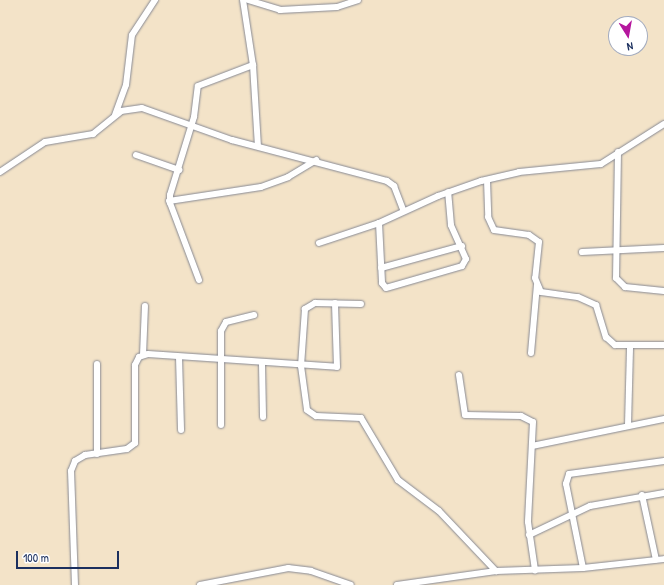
<!DOCTYPE html>
<html>
<head>
<meta charset="utf-8">
<style>
  body { margin:0 }
  #map { position:relative; width:664px; height:585px; overflow:hidden; background:#f3e3c8; font-family:"Patrick Hand",sans-serif }
  div>[style] { position:absolute }
  .roads { filter:drop-shadow(0 0 1px #878993) drop-shadow(0 0 1px #878993) }
  .street>* { height:6px; margin:-3px; padding:0 3px; transform-origin:3px; border-radius:3px; background:#fff }
  span { translate:-50% -50%; white-space:nowrap; text-align:center; line-height:1.15; -webkit-text-stroke:3.5px #fff; paint-order:stroke }
  .north { position:absolute; left:608px; top:16px; width:40px; height:40px; box-sizing:border-box; background:#fff; border:1px solid #a4acbf; border-radius:50%; rotate:169deg; font-size:11px; font-weight:700; line-height:16px; text-align:center; color:#1b2f5e }
  .north::after { content:''; display:block; margin:auto; width:14px; height:18px; background:#b5179e; clip-path:polygon(50% 0,100% 100%,50% 72%,0 100%) }
  .scale { position:absolute; left:16px; top:551px; width:103px; height:18px; box-sizing:border-box; border:2px solid #1b2f5e; border-top:0; padding-left:5px; font-size:12px; line-height:14px; white-space:nowrap; color:#1b2f5e; -webkit-text-stroke:3px #fff; paint-order:stroke }
</style>
</head>
<body>
<div id="map">
  <div class="roads">
    <div class="street">
      <div style="left:243px;top:0;width:66px;rotate:81.3deg"></div>
      <div style="left:253px;top:65px;width:81px;rotate:86.5deg"></div>
      <div style="left:248px;top:0;width:34px;rotate:17deg"></div>
      <div style="left:280px;top:10px;width:57px;rotate:-3deg"></div>
      <div style="left:337px;top:7px;width:22px;rotate:-18deg"></div>
      <div style="left:115px;top:115px;width:32px;rotate:-70deg"></div>
      <div style="left:126px;top:85px;width:50px;rotate:-83.2deg"></div>
      <div style="left:132px;top:35px;width:42px;rotate:-56.7deg"></div>
      <div style="left:618px;top:152px;width:126px;rotate:90.9deg"></div>
      <div style="left:616px;top:278px;width:13px;rotate:45deg"></div>
      <div style="left:625px;top:287px;width:39px;rotate:6deg"></div>
      <div style="left:136px;top:155px;width:46px;rotate:19.2deg"></div>
      <div style="left:0;top:172px;width:54px;rotate:-33.7deg"></div>
      <div style="left:45px;top:142px;width:49px;rotate:-9.5deg"></div>
      <div style="left:93px;top:134px;width:36px;rotate:-39deg"></div>
      <div style="left:121px;top:111px;width:21px;rotate:-8deg"></div>
      <div style="left:142px;top:108px;width:96px;rotate:19.6deg"></div>
      <div style="left:232px;top:140px;width:160px;rotate:14.8deg"></div>
      <div style="left:387px;top:181px;width:9px;rotate:36deg"></div>
      <div style="left:394px;top:186px;width:26px;rotate:69deg"></div>
      <div style="left:487px;top:180px;width:37px;rotate:88deg"></div>
      <div style="left:488px;top:217px;width:14px;rotate:65deg"></div>
      <div style="left:494px;top:230px;width:35px;rotate:8deg"></div>
      <div style="left:529px;top:235px;width:12px;rotate:35deg"></div>
      <div style="left:539px;top:242px;width:36px;rotate:96deg"></div>
      <div style="left:535px;top:278px;width:15px;rotate:67deg"></div>
      <div style="left:541px;top:292px;width:37px;rotate:8deg"></div>
      <div style="left:578px;top:297px;width:20px;rotate:24deg"></div>
      <div style="left:596px;top:305px;width:34px;rotate:73deg"></div>
      <div style="left:606px;top:337px;width:12px;rotate:42deg"></div>
      <div style="left:615px;top:345px;width:49px"></div>
      <div style="left:169px;top:201px;width:93px;rotate:-8.7deg"></div>
      <div style="left:261px;top:187px;width:29px;rotate:-20deg"></div>
      <div style="left:288px;top:177px;width:33px;rotate:-31deg"></div>
      <div style="left:379px;top:223px;width:60px;rotate:87.1deg"></div>
      <div style="left:382px;top:283px;width:6px;rotate:51deg"></div>
      <div style="left:386px;top:288px;width:79px;rotate:-16.1deg"></div>
      <div style="left:462px;top:266px;width:8px;rotate:-60deg"></div>
      <div style="left:466px;top:259px;width:37px;rotate:-114deg"></div>
      <div style="left:451px;top:225px;width:33px;rotate:-95deg"></div>
      <div style="left:319px;top:243px;width:63px;rotate:-18.4deg"></div>
      <div style="left:379px;top:223px;width:65px;rotate:-24.6deg"></div>
      <div style="left:438px;top:196px;width:46px;rotate:-19.2deg"></div>
      <div style="left:481px;top:181px;width:39px;rotate:-13deg"></div>
      <div style="left:519px;top:172px;width:82px;rotate:-5.6deg"></div>
      <div style="left:601px;top:164px;width:75px;rotate:-32.4deg"></div>
      <div style="left:582px;top:252px;width:82px;rotate:-2.8deg"></div>
      <div style="left:381px;top:268px;width:84px;rotate:-15.2deg"></div>
      <div style="left:199px;top:280px;width:82px;rotate:-110.6deg"></div>
      <div style="left:170px;top:203px;width:8px;rotate:-90deg"></div>
      <div style="left:170px;top:195px;width:82px;rotate:-72.9deg"></div>
      <div style="left:194px;top:117px;width:31px;rotate:-83deg"></div>
      <div style="left:198px;top:86px;width:59px;rotate:-20.9deg"></div>
      <div style="left:361px;top:304px;width:46px;rotate:-178.8deg"></div>
      <div style="left:315px;top:303px;width:12px;rotate:149deg"></div>
      <div style="left:305px;top:309px;width:57px;rotate:94deg"></div>
      <div style="left:301px;top:366px;width:44px;rotate:82.2deg"></div>
      <div style="left:307px;top:410px;width:11px;rotate:34deg"></div>
      <div style="left:316px;top:416px;width:45px;rotate:2.5deg"></div>
      <div style="left:361px;top:418px;width:72px;rotate:59.2deg"></div>
      <div style="left:398px;top:480px;width:51px;rotate:37.1deg"></div>
      <div style="left:439px;top:511px;width:83px;rotate:46.5deg"></div>
      <div style="left:531px;top:353px;width:68px;rotate:-85deg"></div>
      <div style="left:143px;top:355px;width:49px;rotate:-87.7deg"></div>
      <div style="left:179px;top:357px;width:73px;rotate:88.4deg"></div>
      <div style="left:262px;top:364px;width:53px;rotate:88.9deg"></div>
      <div style="left:459px;top:375px;width:40px;rotate:81.5deg"></div>
      <div style="left:465px;top:415px;width:56px;rotate:1deg"></div>
      <div style="left:521px;top:416px;width:13px;rotate:27deg"></div>
      <div style="left:533px;top:422px;width:100px;rotate:92.9deg"></div>
      <div style="left:528px;top:522px;width:49px;rotate:81.7deg"></div>
      <div style="left:221px;top:425px;width:94px;rotate:-90deg"></div>
      <div style="left:221px;top:331px;width:10px;rotate:-61deg"></div>
      <div style="left:226px;top:322px;width:29px;rotate:-14deg"></div>
      <div style="left:628px;top:425px;width:79px;rotate:-88.5deg"></div>
      <div style="left:532px;top:446px;width:135px;rotate:-11.6deg"></div>
      <div style="left:97px;top:454px;width:90px;rotate:-90deg"></div>
      <div style="left:642px;top:495px;width:66px;rotate:77.8deg"></div>
      <div style="left:529px;top:535px;width:68px;rotate:-25.4deg"></div>
      <div style="left:590px;top:506px;width:75px;rotate:-10deg"></div>
      <div style="left:583px;top:568px;width:86px;rotate:-101.4deg"></div>
      <div style="left:566px;top:484px;width:10px;rotate:-73deg"></div>
      <div style="left:569px;top:474px;width:96px;rotate:-7.8deg"></div>
      <div style="left:75px;top:585px;width:114px;rotate:-92deg"></div>
      <div style="left:71px;top:471px;width:11px;rotate:-68deg"></div>
      <div style="left:75px;top:461px;width:12px;rotate:-31deg"></div>
      <div style="left:85px;top:455px;width:42px;rotate:-8.1deg"></div>
      <div style="left:127px;top:449px;width:10px;rotate:-37deg"></div>
      <div style="left:135px;top:443px;width:78px;rotate:-90deg"></div>
      <div style="left:135px;top:365px;width:9px;rotate:-63deg"></div>
      <div style="left:139px;top:357px;width:9px;rotate:-18deg"></div>
      <div style="left:148px;top:354px;width:189px;rotate:3.9deg"></div>
      <div style="left:337px;top:367px;width:64px;rotate:-91.8deg"></div>
      <div style="left:200px;top:585px;width:90px;rotate:-10.9deg"></div>
      <div style="left:288px;top:568px;width:23px;rotate:7deg"></div>
      <div style="left:311px;top:571px;width:42px;rotate:19.3deg"></div>
      <div style="left:397px;top:585px;width:100px;rotate:-8deg"></div>
      <div style="left:496px;top:571px;width:87px;rotate:-2deg"></div>
      <div style="left:583px;top:568px;width:81px;rotate:-6.3deg"></div>
    </div>
  </div>
  <div class="north">N</div>
  <div class="scale">100 m</div>
</div>
</body>
</html>
